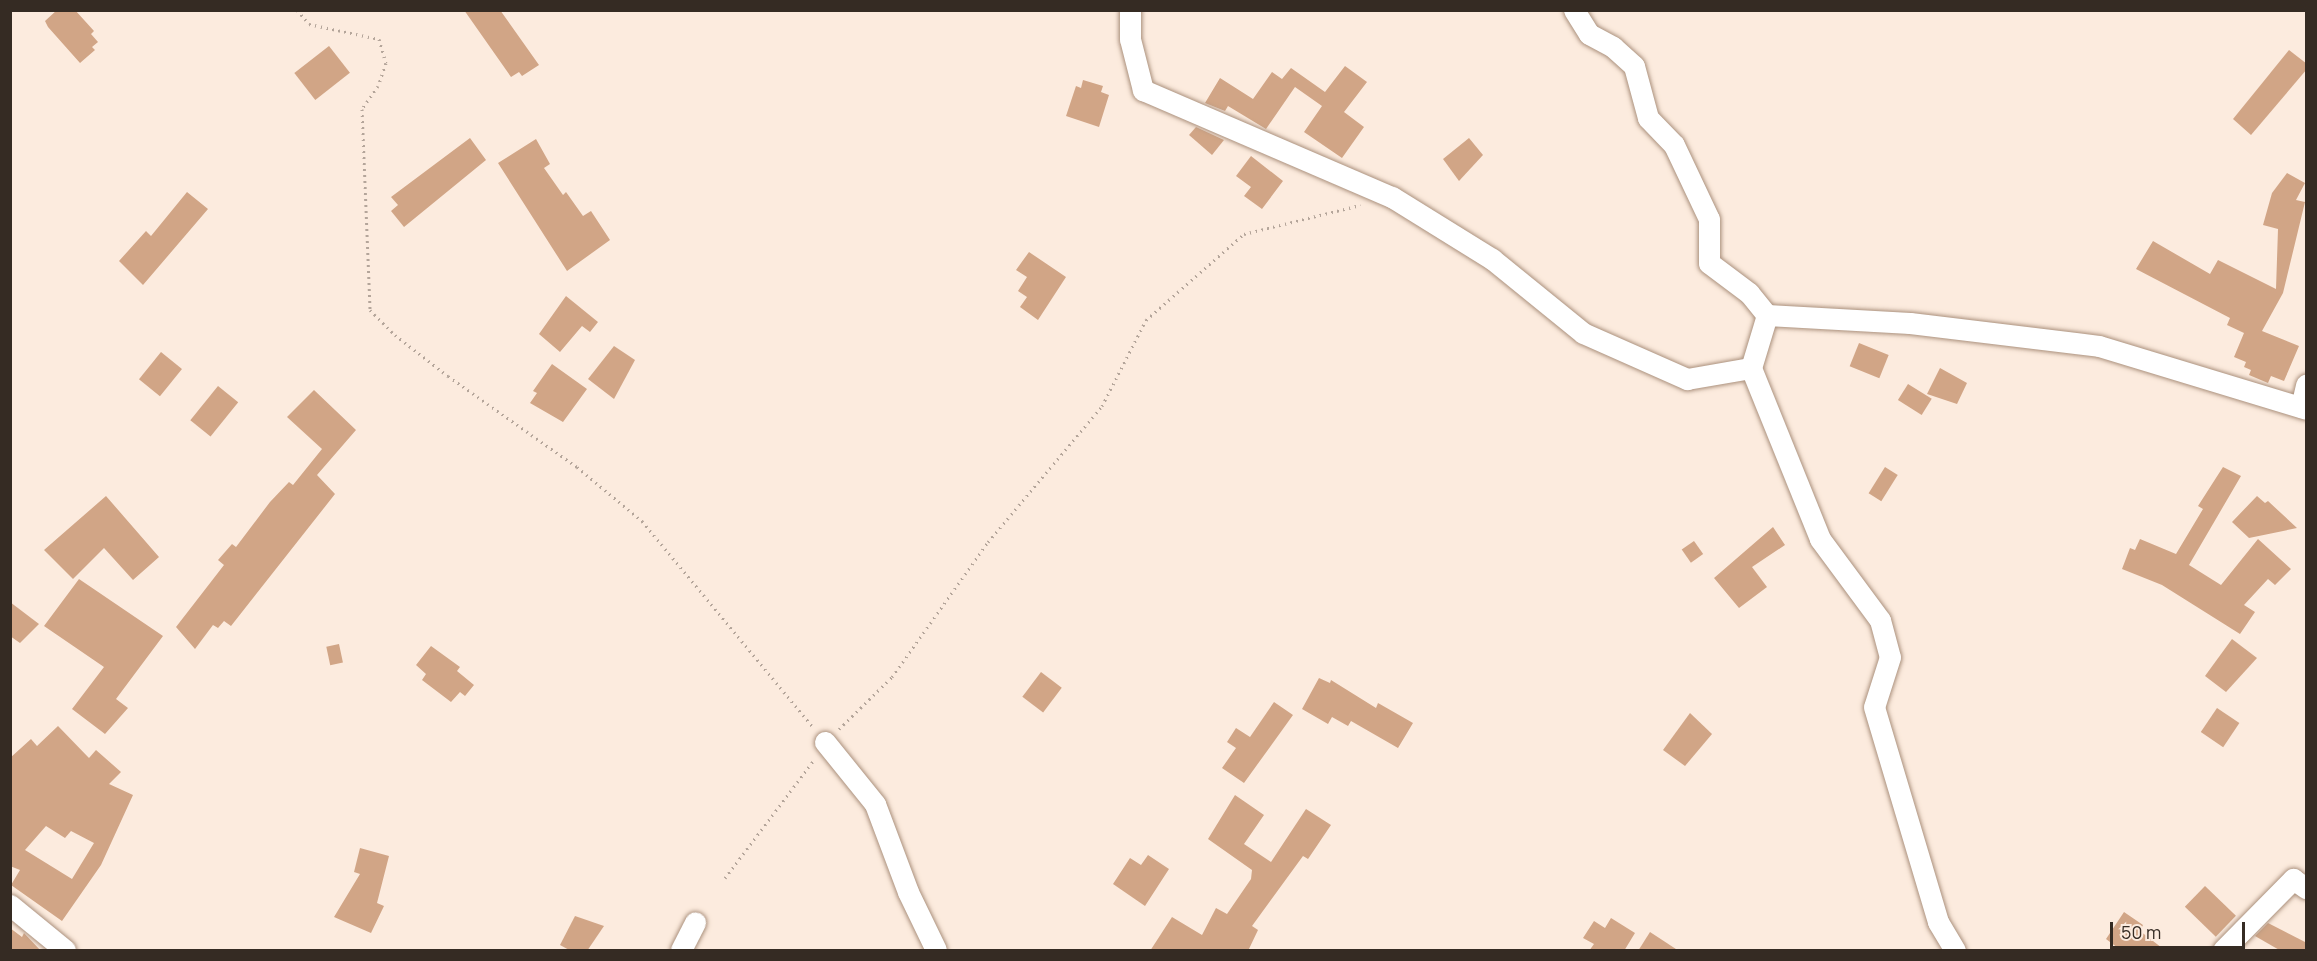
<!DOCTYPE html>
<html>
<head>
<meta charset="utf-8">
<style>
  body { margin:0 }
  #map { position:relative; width:2317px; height:961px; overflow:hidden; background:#fcebde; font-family:Manrope,sans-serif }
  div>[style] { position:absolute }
  .building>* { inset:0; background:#d1a586; transform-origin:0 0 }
  .path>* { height:3px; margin-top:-1.5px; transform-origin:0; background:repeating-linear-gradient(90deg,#b4a59a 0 1.5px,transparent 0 6px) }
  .roads { filter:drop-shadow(0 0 2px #ab917d) drop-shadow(0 0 2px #ab917d) }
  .street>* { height:21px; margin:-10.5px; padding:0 10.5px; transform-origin:10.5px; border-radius:10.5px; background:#fff }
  span { translate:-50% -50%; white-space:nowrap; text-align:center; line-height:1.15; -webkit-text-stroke:4.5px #fcebde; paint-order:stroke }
  .frame { position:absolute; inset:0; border:12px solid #352b23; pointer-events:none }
  .scale { position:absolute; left:2110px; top:922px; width:135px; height:27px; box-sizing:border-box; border:3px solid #352b23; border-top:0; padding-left:8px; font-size:18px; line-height:21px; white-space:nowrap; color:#352b23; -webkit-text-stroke:4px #fcebde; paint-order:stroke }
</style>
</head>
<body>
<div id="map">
  <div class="building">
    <div style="clip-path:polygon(57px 10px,75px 10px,94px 31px,91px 34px,98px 42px,92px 47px,95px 50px,80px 63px,48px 27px,45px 21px)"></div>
    <div style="clip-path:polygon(464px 10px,500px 10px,539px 65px,522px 76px,519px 72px,511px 77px)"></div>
    <div style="left:329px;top:46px;width:34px;height:44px;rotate:52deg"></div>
    <div style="clip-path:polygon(2289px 50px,2307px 64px,2307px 69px,2251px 135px,2233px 119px)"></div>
    <div style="clip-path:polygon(1345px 66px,1367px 82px,1344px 112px,1364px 127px,1342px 158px,1304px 132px,1322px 106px,1295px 87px,1266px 129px,1228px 106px,1225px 111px,1205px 103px,1220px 78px,1253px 99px,1272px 72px,1282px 79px,1291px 68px,1325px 92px)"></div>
    <div style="clip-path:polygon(1083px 80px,1103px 86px,1101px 92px,1109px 95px,1099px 127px,1066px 116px,1076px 86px,1081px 88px)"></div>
    <div style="clip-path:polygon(1196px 127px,1224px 140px,1212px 155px,1189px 135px)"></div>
    <div style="clip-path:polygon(470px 138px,486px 160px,404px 227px,391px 211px,398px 205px,391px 197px)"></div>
    <div style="clip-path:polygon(1469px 138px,1483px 155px,1459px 181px,1443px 159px)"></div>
    <div style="clip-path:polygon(536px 139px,550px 164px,544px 168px,563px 195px,566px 192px,583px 216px,591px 211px,610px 240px,567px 271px,498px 163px)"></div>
    <div style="clip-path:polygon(1251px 156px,1283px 181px,1262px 209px,1244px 196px,1251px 187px,1236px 176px)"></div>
    <div style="clip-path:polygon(2287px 173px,2305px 183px,2296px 200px,2305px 202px,2283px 293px,2262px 331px,2299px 346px,2284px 381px,2271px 376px,2268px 383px,2249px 375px,2251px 370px,2244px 367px,2246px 362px,2234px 357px,2244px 333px,2227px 325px,2230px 318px,2136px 269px,2153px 241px,2210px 274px,2218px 260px,2276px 289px,2278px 229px,2263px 225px,2272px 193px)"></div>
    <div style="clip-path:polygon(187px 192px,208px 209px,143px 285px,119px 261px,146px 231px,151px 236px)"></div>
    <div style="clip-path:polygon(1029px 252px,1066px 277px,1038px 320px,1020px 307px,1027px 297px,1018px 291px,1027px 277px,1016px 270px)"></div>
    <div style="clip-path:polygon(566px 296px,598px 322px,590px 332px,582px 326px,560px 352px,539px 334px)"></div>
    <div style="left:1859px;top:343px;width:32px;height:25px;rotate:22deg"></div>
    <div style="clip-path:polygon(614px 346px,635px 360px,614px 399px,588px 379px)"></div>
    <div style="left:161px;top:352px;width:27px;height:35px;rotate:39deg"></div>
    <div style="clip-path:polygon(552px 364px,587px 389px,563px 422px,530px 403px,537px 393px,533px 391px)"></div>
    <div style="clip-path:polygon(1940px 368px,1967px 383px,1957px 404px,1927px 394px)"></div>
    <div style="left:1908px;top:384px;width:28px;height:19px;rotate:32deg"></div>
    <div style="left:218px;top:386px;width:26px;height:44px;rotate:39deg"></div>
    <div style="clip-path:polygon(314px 390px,356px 430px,317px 475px,335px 494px,231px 626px,224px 621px,218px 628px,213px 625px,195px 649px,176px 627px,224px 565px,218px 560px,232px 544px,236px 547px,270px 502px,289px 482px,293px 485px,322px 449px,287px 417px)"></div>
    <div style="left:1885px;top:467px;width:15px;height:31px;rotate:32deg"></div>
    <div style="clip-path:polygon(2223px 467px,2241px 476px,2189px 565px,2221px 585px,2258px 539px,2291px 569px,2275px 585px,2268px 579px,2244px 605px,2255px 612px,2240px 634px,2162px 585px,2122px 569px,2130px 548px,2135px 550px,2140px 539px,2176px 554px,2203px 509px,2198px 506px)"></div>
    <div style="clip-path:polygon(106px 496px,159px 557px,133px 580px,104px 548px,73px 579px,44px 550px)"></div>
    <div style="clip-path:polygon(2257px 496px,2265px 503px,2268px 501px,2297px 528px,2249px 538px,2232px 522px)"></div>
    <div style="clip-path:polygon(1773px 527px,1785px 545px,1752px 567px,1767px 587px,1739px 608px,1714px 578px)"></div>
    <div style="left:1694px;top:541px;width:16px;height:15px;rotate:55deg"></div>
    <div style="clip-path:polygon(79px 579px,163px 636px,116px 699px,128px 708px,105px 734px,72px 709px,104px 667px,44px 626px)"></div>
    <div style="clip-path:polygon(10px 602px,39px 624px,20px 643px,10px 636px)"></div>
    <div style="clip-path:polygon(2232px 639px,2257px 658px,2226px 692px,2205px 676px)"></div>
    <div style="left:339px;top:644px;width:19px;height:13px;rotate:78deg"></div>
    <div style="clip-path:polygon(431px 646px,460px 667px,457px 671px,474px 685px,465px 696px,460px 692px,451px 702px,422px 680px,426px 674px,416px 665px)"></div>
    <div style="left:1041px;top:672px;width:26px;height:31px;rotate:37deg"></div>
    <div style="clip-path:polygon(1319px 678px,1330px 683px,1331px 680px,1376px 708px,1378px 703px,1413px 723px,1398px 748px,1351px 721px,1348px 726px,1332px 717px,1328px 724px,1302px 709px)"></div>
    <div style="clip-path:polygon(1274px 702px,1293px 715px,1244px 783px,1222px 768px,1236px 748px,1227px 742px,1236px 728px,1250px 737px)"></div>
    <div style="left:2217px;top:708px;width:27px;height:29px;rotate:34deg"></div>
    <div style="clip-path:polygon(1690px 713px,1712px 734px,1685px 766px,1663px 750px)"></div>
    <div style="clip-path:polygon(evenodd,58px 726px,89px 758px,96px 750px,121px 772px,109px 784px,133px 795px,101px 865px,62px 921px,11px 885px,20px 870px,10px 866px,10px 758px,31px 739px,37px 746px,58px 726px,46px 826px,65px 838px,71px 831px,94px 843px,72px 879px,25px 850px,46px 826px)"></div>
    <div style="clip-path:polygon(1235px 795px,1264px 815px,1244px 844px,1271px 862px,1306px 809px,1331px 825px,1308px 859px,1303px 856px,1252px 926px,1258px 930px,1248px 951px,1150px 951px,1172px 917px,1202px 935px,1216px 908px,1227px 914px,1251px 879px,1252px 870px,1208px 839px)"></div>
    <div style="clip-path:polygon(360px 848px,389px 856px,377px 903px,384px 906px,371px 933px,334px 917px,360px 874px,354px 872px)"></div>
    <div style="clip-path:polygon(1148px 855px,1169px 869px,1145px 906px,1113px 884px,1130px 858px,1141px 865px)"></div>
    <div style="left:2205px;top:886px;width:43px;height:29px;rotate:44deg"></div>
    <div style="clip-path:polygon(2124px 912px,2143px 925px,2140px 931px,2166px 951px,2122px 951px,2106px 939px)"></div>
    <div style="clip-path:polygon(575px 916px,604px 926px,587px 951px,571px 951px,560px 945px)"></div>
    <div style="clip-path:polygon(1611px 918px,1635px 933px,1624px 951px,1589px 951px,1594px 944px,1583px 938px,1594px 921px,1605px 928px)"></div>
    <div style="clip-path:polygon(2268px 923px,2307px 943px,2307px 951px,2281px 951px,2255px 936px)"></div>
    <div style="clip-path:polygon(10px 928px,22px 937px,24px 933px,41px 951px,10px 951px)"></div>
    <div style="clip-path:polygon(1650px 932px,1679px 951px,1638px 951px)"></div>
  </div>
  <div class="path">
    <div style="left:297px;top:10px;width:18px;rotate:49deg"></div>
    <div style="left:309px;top:24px;width:72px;rotate:12.1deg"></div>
    <div style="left:379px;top:39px;width:25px;rotate:74deg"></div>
    <div style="left:386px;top:63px;width:24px;rotate:109deg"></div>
    <div style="left:378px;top:86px;width:28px;rotate:125deg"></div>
    <div style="left:362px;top:109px;width:201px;rotate:87.7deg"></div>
    <div style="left:370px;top:310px;width:35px;rotate:45deg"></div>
    <div style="left:395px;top:335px;width:67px;rotate:37.7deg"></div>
    <div style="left:448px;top:376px;width:158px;rotate:35.2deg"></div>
    <div style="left:577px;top:467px;width:85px;rotate:39.7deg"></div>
    <div style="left:642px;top:521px;width:269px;rotate:50.3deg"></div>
    <div style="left:839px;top:729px;width:74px;rotate:-44.5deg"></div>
    <div style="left:892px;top:677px;width:166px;rotate:-54.6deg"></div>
    <div style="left:988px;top:542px;width:177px;rotate:-50deg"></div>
    <div style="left:1102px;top:406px;width:97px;rotate:-62.9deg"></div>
    <div style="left:1146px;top:320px;width:130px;rotate:-41.3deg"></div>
    <div style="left:1244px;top:234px;width:120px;rotate:-14deg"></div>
    <div style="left:725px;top:878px;width:148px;rotate:-53deg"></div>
  </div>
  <div class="roads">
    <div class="street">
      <div style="left:1130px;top:10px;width:29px;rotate:90deg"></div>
      <div style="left:1130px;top:39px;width:53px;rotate:75.7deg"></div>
      <div style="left:1143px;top:90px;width:271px;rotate:23.3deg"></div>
      <div style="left:1392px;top:197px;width:118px;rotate:31.8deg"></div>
      <div style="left:1492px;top:259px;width:117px;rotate:39.1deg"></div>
      <div style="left:1583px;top:333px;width:114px;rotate:23.9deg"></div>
      <div style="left:1687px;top:379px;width:65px;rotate:-9.8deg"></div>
      <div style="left:1751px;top:368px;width:55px;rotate:-73.2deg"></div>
      <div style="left:1767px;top:315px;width:143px;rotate:3.2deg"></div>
      <div style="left:1910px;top:323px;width:190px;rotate:6.9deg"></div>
      <div style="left:2099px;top:346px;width:216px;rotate:16.9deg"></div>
      <div style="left:1574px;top:10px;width:28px;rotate:58deg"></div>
      <div style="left:1589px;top:34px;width:27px;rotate:28deg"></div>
      <div style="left:1613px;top:47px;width:28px;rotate:42deg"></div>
      <div style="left:1634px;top:66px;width:54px;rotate:74.9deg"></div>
      <div style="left:1648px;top:118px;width:37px;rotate:46deg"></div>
      <div style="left:1674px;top:145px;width:82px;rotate:64.7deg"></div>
      <div style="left:1709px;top:219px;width:44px;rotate:90deg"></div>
      <div style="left:1709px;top:263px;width:50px;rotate:36.9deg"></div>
      <div style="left:1749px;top:293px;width:28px;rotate:51deg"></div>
      <div style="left:1751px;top:368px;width:184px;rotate:68deg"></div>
      <div style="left:1820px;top:539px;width:101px;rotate:53.5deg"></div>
      <div style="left:1880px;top:620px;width:38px;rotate:75deg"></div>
      <div style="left:1890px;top:657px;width:52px;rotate:107.7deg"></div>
      <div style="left:1874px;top:707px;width:224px;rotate:73.4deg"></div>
      <div style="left:1938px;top:922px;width:33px;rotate:59deg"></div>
      <div style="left:2301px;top:407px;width:23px;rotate:-77deg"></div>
      <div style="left:825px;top:742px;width:80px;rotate:51.1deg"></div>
      <div style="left:875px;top:804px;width:94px;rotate:69.4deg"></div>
      <div style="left:908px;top:892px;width:64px;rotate:64.2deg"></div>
      <div style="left:10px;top:905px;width:71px;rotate:39.3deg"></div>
      <div style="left:681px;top:950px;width:31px;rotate:-63deg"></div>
      <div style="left:2223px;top:950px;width:100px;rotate:-45.4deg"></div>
      <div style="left:2293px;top:879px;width:16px;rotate:35deg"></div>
    </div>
  </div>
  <div class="frame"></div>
  <div class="scale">50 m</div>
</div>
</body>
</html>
